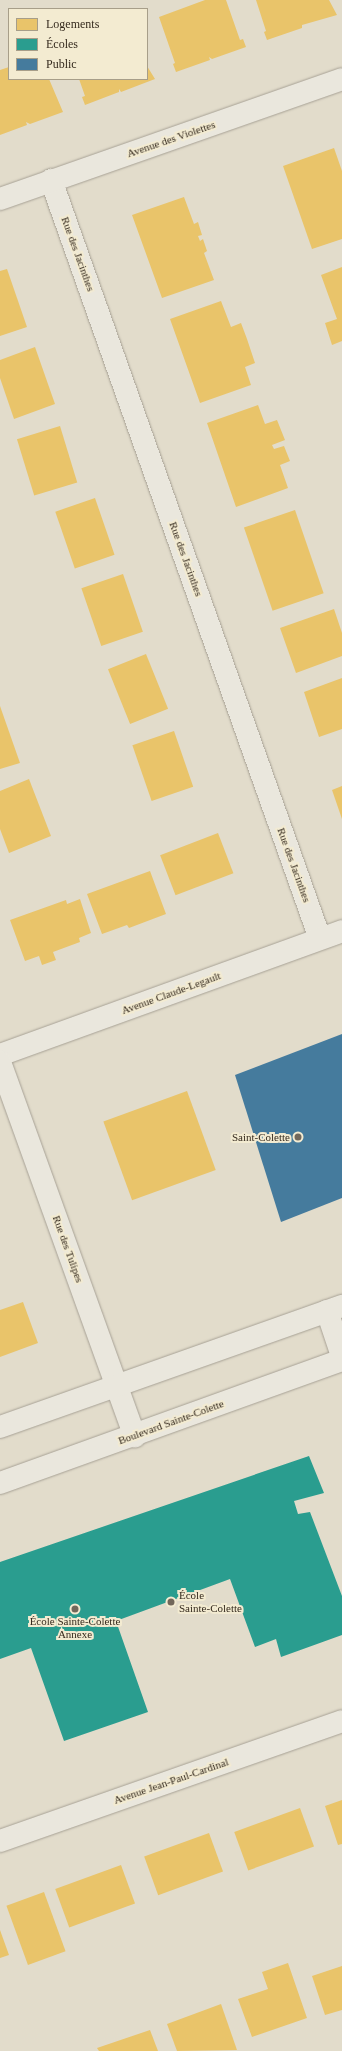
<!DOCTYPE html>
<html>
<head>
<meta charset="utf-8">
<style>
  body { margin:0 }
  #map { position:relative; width:342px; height:2051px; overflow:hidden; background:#e2dccb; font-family:"Times New Roman",serif }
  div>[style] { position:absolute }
  .homes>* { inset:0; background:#e9c46a; transform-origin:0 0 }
  .schools>* { inset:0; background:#2a9d8f }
  .public>* { inset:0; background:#457b9d }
  .roads { filter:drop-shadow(0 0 1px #a7a195) drop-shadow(0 0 1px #a7a195) }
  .minor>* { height:22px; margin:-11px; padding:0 11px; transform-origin:11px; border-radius:11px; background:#eae7dd }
  .dots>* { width:11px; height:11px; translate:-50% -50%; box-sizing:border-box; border:2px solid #f3ebd1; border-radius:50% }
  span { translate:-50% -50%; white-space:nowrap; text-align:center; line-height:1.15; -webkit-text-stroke:4px #f3ebd1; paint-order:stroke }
  .street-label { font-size:11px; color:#352a1e }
  .poi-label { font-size:11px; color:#352a1e }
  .right { translate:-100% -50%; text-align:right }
  .left { translate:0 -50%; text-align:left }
  .legend { position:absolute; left:8px; top:8px; width:140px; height:72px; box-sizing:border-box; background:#f3ebd1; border:1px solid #a79e89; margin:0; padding:5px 7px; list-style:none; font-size:12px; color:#352a1e }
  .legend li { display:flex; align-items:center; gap:8px; height:20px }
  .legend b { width:20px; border:1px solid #a79e89 }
</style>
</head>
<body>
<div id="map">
  <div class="homes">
    <div style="clip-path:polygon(205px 0,226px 0,240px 40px,243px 39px,246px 47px,212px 59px,209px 57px,210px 60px,176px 72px,173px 64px,175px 63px,159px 17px)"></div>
    <div style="clip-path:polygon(256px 0,329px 0,337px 15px,302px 25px,302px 28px,267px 40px,264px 32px,266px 31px)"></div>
    <div style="clip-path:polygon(147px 66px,155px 79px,121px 92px,119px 89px,119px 92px,85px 105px,82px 97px,85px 96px,79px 79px,147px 79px)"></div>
    <div style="clip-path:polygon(9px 67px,9px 79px,49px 79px,63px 112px,30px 124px,26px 122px,27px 125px,0 135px,0 70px)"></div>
    <div style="clip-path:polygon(334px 148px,342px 171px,342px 239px,312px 249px,283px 166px)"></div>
    <div style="clip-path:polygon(184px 197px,194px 224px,198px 222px,202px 235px,198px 236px,200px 241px,203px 239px,207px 251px,204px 253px,214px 280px,162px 298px,132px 215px)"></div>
    <div style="clip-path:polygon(342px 267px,342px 341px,332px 345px,325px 323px,337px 319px,321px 275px)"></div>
    <div style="clip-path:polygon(7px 269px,27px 327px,0 336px,0 271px)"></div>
    <div style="clip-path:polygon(221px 301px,231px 327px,241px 323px,247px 339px,255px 363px,245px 367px,251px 385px,200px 403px,170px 319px)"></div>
    <div style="clip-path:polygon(35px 347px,55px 404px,14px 419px,0 378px,0 360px)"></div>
    <div style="clip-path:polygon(258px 405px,265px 424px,277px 420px,285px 440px,272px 445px,274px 449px,284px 446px,290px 461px,280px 465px,288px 488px,236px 507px,207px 423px)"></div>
    <div style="left:60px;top:426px;width:59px;height:45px;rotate:73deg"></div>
    <div style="left:95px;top:498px;width:60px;height:42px;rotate:71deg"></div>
    <div style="left:295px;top:510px;width:88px;height:54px;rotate:71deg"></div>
    <div style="left:123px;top:574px;width:61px;height:44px;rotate:71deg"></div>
    <div style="clip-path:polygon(334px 609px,342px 633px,342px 656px,296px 673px,280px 628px)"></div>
    <div style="left:146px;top:654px;width:59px;height:41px;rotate:68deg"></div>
    <div style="clip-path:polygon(342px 678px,342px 729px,319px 737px,304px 692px)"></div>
    <div style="clip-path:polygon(0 706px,20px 763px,0 769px)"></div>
    <div style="left:174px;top:731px;width:59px;height:44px;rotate:71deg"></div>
    <div style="clip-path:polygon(29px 779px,51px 836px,9px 853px,0 829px,0 791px)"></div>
    <div style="clip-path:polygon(342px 786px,342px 819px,332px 790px)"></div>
    <div style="left:218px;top:833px;width:43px;height:62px;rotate:69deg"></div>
    <div style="clip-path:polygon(150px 871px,166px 914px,129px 928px,127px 925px,102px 934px,87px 894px)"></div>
    <div style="clip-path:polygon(80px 899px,91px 933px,79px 938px,80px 942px,53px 952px,56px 960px,42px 965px,39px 956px,25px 961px,10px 920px,66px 900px,67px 904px)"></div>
    <div style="left:187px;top:1091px;width:84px;height:89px;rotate:70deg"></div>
    <div style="clip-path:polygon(23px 1302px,38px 1343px,0 1357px,0 1310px)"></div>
    <div style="clip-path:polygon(342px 1800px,342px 1844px,338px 1845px,325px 1806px)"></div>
    <div style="left:300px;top:1808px;width:41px;height:70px;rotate:70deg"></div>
    <div style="left:209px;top:1833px;width:41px;height:69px;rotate:70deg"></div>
    <div style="left:121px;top:1865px;width:41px;height:70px;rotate:70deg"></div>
    <div style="left:44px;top:1892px;width:63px;height:40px;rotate:70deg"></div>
    <div style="clip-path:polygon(0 1930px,9px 1955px,0 1958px)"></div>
    <div style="clip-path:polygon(288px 1963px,307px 2018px,252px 2037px,238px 1999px,268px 1989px,262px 1972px)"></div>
    <div style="clip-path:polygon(342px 1966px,342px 2010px,325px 2015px,312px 1976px)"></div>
    <div style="clip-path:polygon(221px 2004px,237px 2050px,177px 2051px,167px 2024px)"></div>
    <div style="clip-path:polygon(150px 2030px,158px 2051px,99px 2051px,97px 2048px)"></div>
  </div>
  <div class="schools">
    <div style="clip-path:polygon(309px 1456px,324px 1493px,294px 1501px,298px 1514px,310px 1512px,342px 1596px,342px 1635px,281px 1657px,276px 1639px,255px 1647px,230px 1579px,116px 1621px,148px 1712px,64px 1741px,31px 1648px,0 1659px,0 1562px)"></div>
  </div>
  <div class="public">
    <div style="clip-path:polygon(342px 1034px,342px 1198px,281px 1222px,235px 1075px)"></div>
  </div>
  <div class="roads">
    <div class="minor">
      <div style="left:51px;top:180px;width:805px;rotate:70.48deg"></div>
      <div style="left:0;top:199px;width:362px;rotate:-19.3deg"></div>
      <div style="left:0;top:1055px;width:364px;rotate:-19.9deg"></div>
      <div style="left:0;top:1062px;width:398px;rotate:70.2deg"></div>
      <div style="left:327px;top:1311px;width:47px;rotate:71.6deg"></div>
      <div style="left:0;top:1427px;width:363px;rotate:-19.5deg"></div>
      <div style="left:0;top:1483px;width:363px;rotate:-19.8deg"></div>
      <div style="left:0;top:1841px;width:362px;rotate:-19.3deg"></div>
    </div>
  </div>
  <div class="dots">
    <div style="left:298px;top:1137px;background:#72685b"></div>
    <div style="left:171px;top:1602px;background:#72685b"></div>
    <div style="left:75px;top:1609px;background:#72685b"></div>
  </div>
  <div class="street-label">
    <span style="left:171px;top:139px;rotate:-19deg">Avenue des Violettes</span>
    <span style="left:78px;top:254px;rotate:70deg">Rue des Jacinthes</span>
    <span style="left:186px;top:559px;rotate:70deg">Rue des Jacinthes</span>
    <span style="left:294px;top:865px;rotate:70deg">Rue des Jacinthes</span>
    <span style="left:171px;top:993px;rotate:-20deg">Avenue Claude-Legault</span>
    <span style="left:68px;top:1249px;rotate:70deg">Rue des Tulipes</span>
    <span style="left:171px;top:1422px;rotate:-20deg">Boulevard Sainte-Colette</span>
    <span style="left:171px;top:1781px;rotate:-19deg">Avenue Jean-Paul-Cardinal</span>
  </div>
  <div class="poi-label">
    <span class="right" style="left:290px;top:1137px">Saint-Colette</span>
    <span class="left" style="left:179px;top:1602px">École<br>Sainte-Colette</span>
    <span style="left:75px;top:1628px">École Sainte-Colette<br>Annexe</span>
  </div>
  <ul class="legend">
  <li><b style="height:11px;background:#e9c46a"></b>Logements</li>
  <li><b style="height:11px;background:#2a9d8f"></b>Écoles</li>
  <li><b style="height:11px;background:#457b9d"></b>Public</li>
  </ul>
</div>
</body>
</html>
